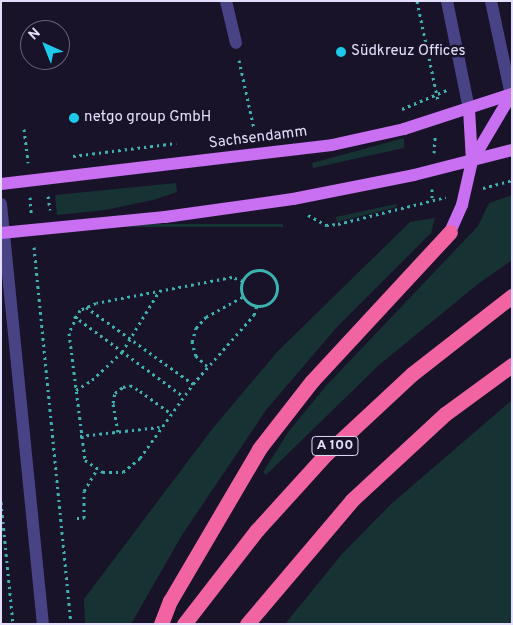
<!DOCTYPE html>
<html>
<head>
<meta charset="utf-8">
<style>
  body { margin:0 }
  #map { position:relative; width:513px; height:625px; overflow:hidden; background:#181329; font-family:Overpass,sans-serif }
  div>[style] { position:absolute }
  .green>* { inset:0; background:#173233; transform-origin:0 0 }
  .path>* { height:3px; margin-top:-1.5px; transform-origin:0; background:repeating-linear-gradient(90deg,#3cb2b1 0 2.5px,transparent 0 6.5px) }
  .path>.ring { margin:-1.5px; padding:0; box-sizing:content-box; background:none; border:3px solid #3cb2b1; border-radius:50% }
  .minor>* { height:12px; margin:-6px; padding:0 6px; transform-origin:6px; border-radius:6px; background:#484384 }
  .major>* { height:12px; margin:-6px; padding:0 6px; transform-origin:6px; border-radius:6px; background:#c86ff2 }
  .highway>* { height:15px; margin:-7.5px; padding:0 7.5px; transform-origin:7.5px; border-radius:7.5px; background:#f164a1 }
  .dots>* { width:14px; height:14px; translate:-50% -50%; box-sizing:border-box; border:2px solid #181329; border-radius:50% }
  span { translate:-50% -50%; white-space:nowrap; text-align:center; line-height:1.15; -webkit-text-stroke:5px #181329; paint-order:stroke }
  .shield-label span { padding:1px 4px; background:#181329; border:1px solid; border-radius:4px; -webkit-text-stroke-width:0 }
  .shield-label { font-size:14px; color:#e3defc; font-weight:700 }
  .poi-label { font-size:15px; color:#e3defc }
  .left { translate:0 -50%; text-align:left }
  .street-label { font-size:15px; color:#e3defc }
  .frame { position:absolute; inset:0; border:2px solid #e3defc; pointer-events:none }
  .north { position:absolute; left:20px; top:20px; width:50px; height:50px; box-sizing:border-box; background:#181329; border:1px solid #69647d; border-radius:50%; rotate:316deg; font-size:14px; font-weight:700; line-height:20px; text-align:center; color:#e3defc }
  .north::after { content:''; display:block; margin:auto; width:18px; height:22px; background:#1ccbeb; clip-path:polygon(50% 0,100% 100%,50% 72%,0 100%) }
</style>
</head>
<body>
<div id="map">
  <div class="green">
    <div style="clip-path:polygon(404px 138px,404px 148px,313px 168px,312px 163px)"></div>
    <div style="clip-path:polygon(176px 183px,177px 192px,153px 200px,105px 210px,57px 215px,55px 195px)"></div>
    <div style="clip-path:polygon(512px 195px,512px 260px,478px 284px,379px 365px,266px 475px,263px 472px,289px 431px,326px 386px,478px 226px,489px 203px)"></div>
    <div style="clip-path:polygon(396px 204px,397px 207px,337px 222px,336px 217px)"></div>
    <div style="clip-path:polygon(435px 218px,431px 233px,337px 327px,266px 410px,182px 535px,131px 624px,85px 624px,84px 599px,213px 428px,278px 351px,410px 222px)"></div>
    <div style="left:283px;top:224px;width:3px;height:211px;rotate:90deg"></div>
    <div style="clip-path:polygon(512px 400px,512px 624px,285px 624px,342px 554px,391px 504px)"></div>
  </div>
  <div class="path">
    <div style="left:417px;top:1px;width:102px;rotate:78.1deg"></div>
    <div style="left:239px;top:60px;width:71px;rotate:77.7deg"></div>
    <div style="left:402px;top:109px;width:49px;rotate:-22.9deg"></div>
    <div style="left:24px;top:129px;width:34px;rotate:83deg"></div>
    <div style="left:434px;top:153px;width:16px;rotate:-86deg"></div>
    <div style="left:73px;top:156px;width:104px;rotate:-7.2deg"></div>
    <div style="left:483px;top:188px;width:30px;rotate:-15deg"></div>
    <div style="left:432px;top:189px;width:12px;rotate:90deg"></div>
    <div style="left:48px;top:196px;width:14px;rotate:82deg"></div>
    <div style="left:30px;top:197px;width:16px;rotate:86deg"></div>
    <div style="left:308px;top:215px;width:21px;rotate:29deg"></div>
    <div style="left:326px;top:225px;width:12px;rotate:-5deg"></div>
    <div style="left:338px;top:224px;width:111px;rotate:-14deg"></div>
    <div style="left:34px;top:247px;width:379px;rotate:84.4deg"></div>
    <div class="ring" style="left:241px;top:270px;width:33px;height:33px"></div>
    <div style="left:243px;top:281px;width:12px;rotate:-160deg"></div>
    <div style="left:232px;top:277px;width:138px;rotate:169.2deg"></div>
    <div style="left:96px;top:303px;width:17px;rotate:156deg"></div>
    <div style="left:80px;top:310px;width:25px;rotate:116deg"></div>
    <div style="left:69px;top:333px;width:128px;rotate:82.8deg"></div>
    <div style="left:85px;top:460px;width:22px;rotate:34deg"></div>
    <div style="left:103px;top:472px;width:20px"></div>
    <div style="left:123px;top:472px;width:22px;rotate:-39deg"></div>
    <div style="left:140px;top:458px;width:91px;rotate:-54.4deg"></div>
    <div style="left:193px;top:384px;width:92px;rotate:-48.5deg"></div>
    <div style="left:254px;top:315px;width:10px;rotate:-73deg"></div>
    <div style="left:86px;top:307px;width:132px;rotate:35.7deg"></div>
    <div style="left:74px;top:316px;width:135px;rotate:36.3deg"></div>
    <div style="left:207px;top:366px;width:15px;rotate:-138deg"></div>
    <div style="left:196px;top:356px;width:15px;rotate:-106deg"></div>
    <div style="left:192px;top:342px;width:15px;rotate:-74deg"></div>
    <div style="left:196px;top:328px;width:15px;rotate:-48deg"></div>
    <div style="left:206px;top:317px;width:43px;rotate:-28.9deg"></div>
    <div style="left:76px;top:390px;width:19px;rotate:-32deg"></div>
    <div style="left:92px;top:380px;width:41px;rotate:-43deg"></div>
    <div style="left:122px;top:352px;width:69px;rotate:-58.6deg"></div>
    <div style="left:118px;top:432px;width:29px;rotate:-100deg"></div>
    <div style="left:113px;top:403px;width:10px;rotate:-79deg"></div>
    <div style="left:115px;top:393px;width:10px;rotate:-37deg"></div>
    <div style="left:123px;top:387px;width:7px;rotate:-16deg"></div>
    <div style="left:130px;top:385px;width:12px;rotate:31deg"></div>
    <div style="left:140px;top:391px;width:37px;rotate:36deg"></div>
    <div style="left:80px;top:436px;width:80px;rotate:-6.5deg"></div>
    <div style="left:1px;top:502px;width:123px;rotate:84.4deg"></div>
    <div style="left:77px;top:518px;width:7px"></div>
    <div style="left:84px;top:518px;width:27px;rotate:-90deg"></div>
    <div style="left:84px;top:491px;width:26px;rotate:-59deg"></div>
  </div>
  <div class="minor">
    <div style="left:226px;top:1px;width:43px;rotate:76.6deg"></div>
    <div style="left:447px;top:1px;width:110px;rotate:78.5deg"></div>
    <div style="left:491px;top:1px;width:96px;rotate:78deg"></div>
    <div style="left:1px;top:204px;width:422px;rotate:84.3deg"></div>
  </div>
  <div class="major">
    <div style="left:472px;top:161px;width:77px;rotate:-59.4deg"></div>
    <div style="left:1px;top:184px;width:333px;rotate:-6.7deg"></div>
    <div style="left:332px;top:145px;width:74px;rotate:-12.5deg"></div>
    <div style="left:404px;top:129px;width:114px;rotate:-18deg"></div>
    <div style="left:450px;top:232px;width:30px;rotate:-66deg"></div>
    <div style="left:462px;top:205px;width:45px;rotate:-77.2deg"></div>
    <div style="left:472px;top:161px;width:52px;rotate:-93.3deg"></div>
    <div style="left:1px;top:233px;width:165px;rotate:-5.6deg"></div>
    <div style="left:165px;top:217px;width:129px;rotate:-8deg"></div>
    <div style="left:293px;top:199px;width:123px;rotate:-11.2deg"></div>
    <div style="left:414px;top:175px;width:101px;rotate:-14.3deg"></div>
  </div>
  <div class="highway">
    <div style="left:161px;top:624px;width:25px;rotate:-69deg"></div>
    <div style="left:170px;top:601px;width:176px;rotate:-59.6deg"></div>
    <div style="left:259px;top:449px;width:86px;rotate:-52.1deg"></div>
    <div style="left:312px;top:381px;width:203px;rotate:-47.2deg"></div>
    <div style="left:184px;top:624px;width:119px;rotate:-52.2deg"></div>
    <div style="left:257px;top:530px;width:103px;rotate:-47.8deg"></div>
    <div style="left:326px;top:454px;width:117px;rotate:-42.9deg"></div>
    <div style="left:412px;top:374px;width:127px;rotate:-38deg"></div>
    <div style="left:247px;top:624px;width:162px;rotate:-49.7deg"></div>
    <div style="left:352px;top:500px;width:127px;rotate:-42.8deg"></div>
    <div style="left:445px;top:414px;width:83px;rotate:-36.2deg"></div>
  </div>
  <div class="dots">
    <div style="left:341px;top:52px;background:#1ccbeb"></div>
    <div style="left:74px;top:118px;background:#1ccbeb"></div>
  </div>
  <div class="shield-label">
    <span style="left:335px;top:446px">A 100</span>
  </div>
  <div class="poi-label">
    <span class="left" style="left:351px;top:52px">Südkreuz Offices</span>
    <span class="left" style="left:84px;top:118px">netgo group GmbH</span>
  </div>
  <div class="street-label">
    <span style="left:258px;top:138px;rotate:-7deg">Sachsendamm</span>
  </div>
  <div class="frame"></div>
  <div class="north">N</div>
</div>
</body>
</html>
